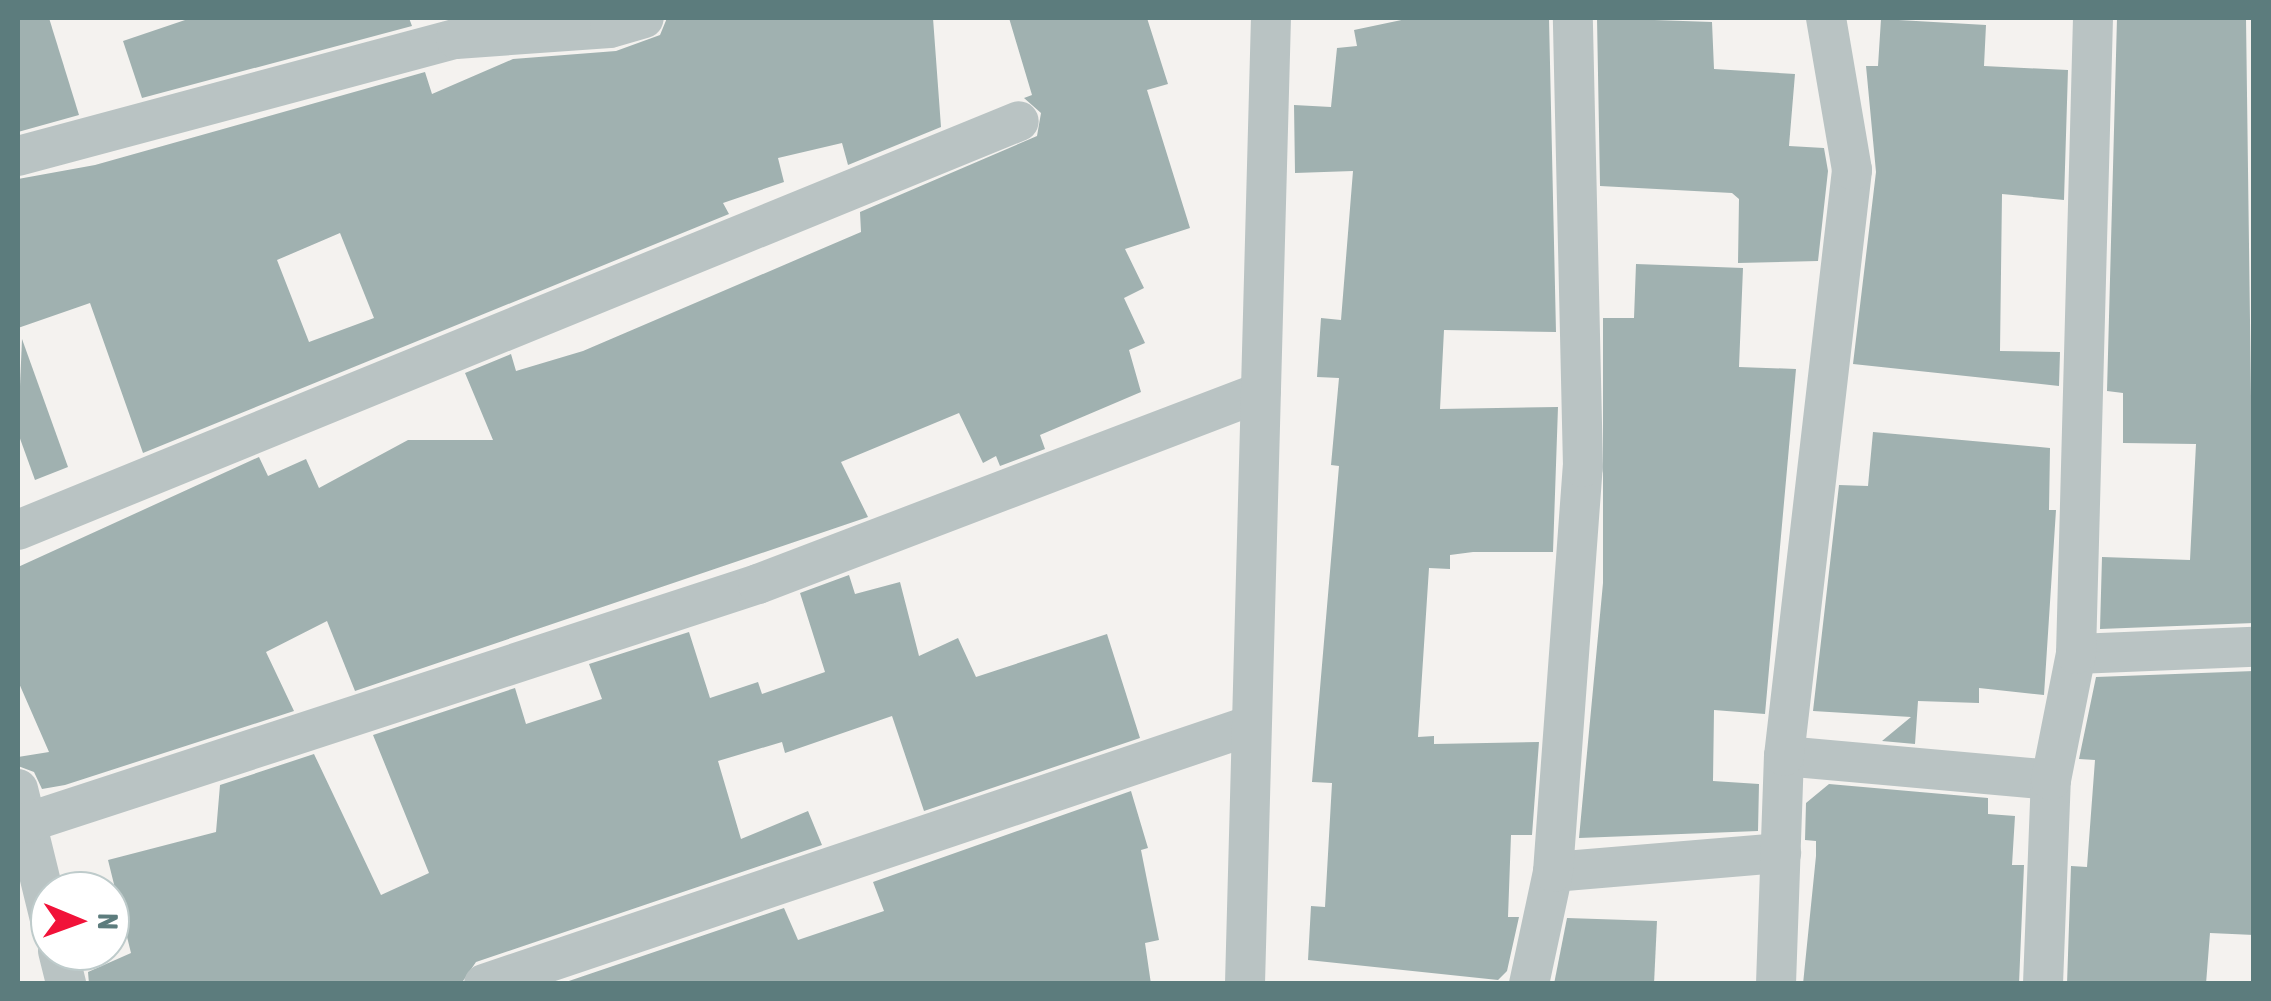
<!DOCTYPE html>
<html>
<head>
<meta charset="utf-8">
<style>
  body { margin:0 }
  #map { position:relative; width:2271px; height:1001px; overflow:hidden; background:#f4f2ef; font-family:"Asap Condensed",sans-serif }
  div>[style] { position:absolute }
  .building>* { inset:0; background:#a0b1b0 }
  .minor>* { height:40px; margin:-20px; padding:0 20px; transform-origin:20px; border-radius:20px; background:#b9c3c3 }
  span { translate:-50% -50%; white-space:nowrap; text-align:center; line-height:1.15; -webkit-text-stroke:10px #fff; paint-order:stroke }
  .frame { position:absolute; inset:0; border:20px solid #5c7c7d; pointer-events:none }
  .north { position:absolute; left:30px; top:871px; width:100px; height:100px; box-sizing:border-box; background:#fff; border:2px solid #becbcb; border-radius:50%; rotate:91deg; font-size:28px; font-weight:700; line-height:40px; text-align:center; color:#5c7c7d }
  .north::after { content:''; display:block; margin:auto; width:35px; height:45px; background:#f11239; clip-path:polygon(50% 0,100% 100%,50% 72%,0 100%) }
</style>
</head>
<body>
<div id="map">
  <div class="building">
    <div style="clip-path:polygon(18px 18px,49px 18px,79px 115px,18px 132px)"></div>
    <div style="clip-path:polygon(191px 18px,409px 18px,412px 26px,142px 98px,123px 41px)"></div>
    <div style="clip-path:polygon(evenodd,667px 18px,933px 18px,941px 127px,848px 165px,842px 143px,778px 158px,784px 182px,723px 203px,729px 214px,143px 453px,90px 303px,18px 328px,18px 179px,95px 165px,425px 72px,432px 94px,513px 59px,616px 51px,660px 35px,667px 18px,340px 233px,374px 318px,309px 342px,277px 260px,340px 233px)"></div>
    <div style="clip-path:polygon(1009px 18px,1147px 18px,1168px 84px,1147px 90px,1190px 228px,1125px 249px,1144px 288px,1124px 298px,1145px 343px,1129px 350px,1141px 392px,1040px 435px,1045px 449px,1000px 466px,996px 456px,983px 463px,959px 413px,841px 462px,868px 517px,355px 691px,327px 621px,266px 652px,294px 711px,65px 785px,42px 789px,34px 772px,18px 766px,18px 757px,49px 752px,18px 681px,18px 567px,259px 457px,268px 476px,306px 459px,319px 488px,408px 440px,493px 440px,465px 373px,511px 354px,516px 371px,583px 351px,861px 232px,860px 212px,1037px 136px,1041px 113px,1024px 98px,1032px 95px)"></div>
    <div style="clip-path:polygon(1411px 18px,1549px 18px,1556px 332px,1444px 330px,1440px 409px,1558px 407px,1553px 552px,1473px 552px,1450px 555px,1450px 569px,1429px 568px,1418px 737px,1434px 736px,1434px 744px,1539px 742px,1532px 835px,1511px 835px,1508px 917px,1519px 917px,1507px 971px,1498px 980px,1308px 960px,1311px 906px,1325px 907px,1332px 783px,1312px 782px,1339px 466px,1331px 465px,1339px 378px,1317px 377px,1321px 318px,1341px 320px,1353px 171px,1295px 173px,1294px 105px,1331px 107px,1337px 48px,1357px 46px,1354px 30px)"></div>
    <div style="clip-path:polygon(1597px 18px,1712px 22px,1714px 69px,1795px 74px,1789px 146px,1824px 148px,1828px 171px,1818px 261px,1738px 263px,1739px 199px,1732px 193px,1600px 186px)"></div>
    <div style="clip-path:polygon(2117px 18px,2246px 18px,2254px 623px,2100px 629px,2102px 557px,2190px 560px,2196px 444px,2123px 443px,2123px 393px,2107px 391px)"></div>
    <div style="clip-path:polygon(1881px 19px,1986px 25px,1984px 66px,2068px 70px,2064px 200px,2002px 194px,2000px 351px,2060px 352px,2059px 386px,1853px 364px,1876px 172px,1866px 66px,1878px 66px)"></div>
    <div style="clip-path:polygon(1636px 264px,1743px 268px,1739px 367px,1796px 369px,1765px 714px,1714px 710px,1713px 781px,1759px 784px,1758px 831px,1579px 838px,1603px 583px,1603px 318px,1634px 318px)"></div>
    <div style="clip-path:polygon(22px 339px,68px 467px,35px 480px,18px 433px)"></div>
    <div style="clip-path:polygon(1873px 432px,2050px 448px,2049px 510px,2056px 510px,2044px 695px,1979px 688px,1979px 703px,1918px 701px,1915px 744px,1882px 741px,1911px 717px,1813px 711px,1839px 485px,1868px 486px)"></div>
    <div style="clip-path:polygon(849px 575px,855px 594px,900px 582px,919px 656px,958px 638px,976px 677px,1107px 634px,1140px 738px,924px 811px,892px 716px,785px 753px,782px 742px,718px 761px,741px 839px,808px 811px,822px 845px,476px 962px,461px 984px,89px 984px,88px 972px,131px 953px,108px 860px,216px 832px,220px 785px,314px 754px,381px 895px,429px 873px,373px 735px,515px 688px,526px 724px,602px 699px,589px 664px,689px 632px,710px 698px,758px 682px,762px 694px,825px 672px,800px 593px)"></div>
    <div style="clip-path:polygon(2254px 671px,2254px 935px,2210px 933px,2206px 984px,2067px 984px,2071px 866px,2087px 867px,2095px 760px,2079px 759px,2096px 677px)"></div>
    <div style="clip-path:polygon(1829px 784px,1988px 798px,1988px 814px,2015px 816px,2012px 865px,2024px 865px,2019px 984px,1803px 984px,1816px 856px,1816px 841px,1805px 840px,1806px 803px)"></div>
    <div style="clip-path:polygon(1131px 791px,1148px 848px,1141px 850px,1159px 940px,1145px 943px,1151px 984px,560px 984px,784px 908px,798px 940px,884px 911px,873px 882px)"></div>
    <div style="clip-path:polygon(1567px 918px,1657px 921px,1654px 984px,1554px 984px)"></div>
  </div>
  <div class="minor">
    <div style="left:18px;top:156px;width:453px;rotate:-15deg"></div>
    <div style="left:456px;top:39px;width:154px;rotate:-4.1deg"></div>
    <div style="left:610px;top:28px;width:35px;rotate:-16deg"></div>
    <div style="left:18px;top:530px;width:1081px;rotate:-22.22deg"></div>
    <div style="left:2076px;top:654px;width:178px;rotate:-2.3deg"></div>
    <div style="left:1784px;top:756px;width:268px;rotate:5.1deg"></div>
    <div style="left:18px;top:789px;width:134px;rotate:76.2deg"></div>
    <div style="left:26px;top:823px;width:770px;rotate:-18.08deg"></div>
    <div style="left:758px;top:584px;width:538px;rotate:-20.89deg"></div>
    <div style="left:1553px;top:872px;width:229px;rotate:-4.8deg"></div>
    <div style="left:58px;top:951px;width:34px;rotate:76deg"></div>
    <div style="left:484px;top:984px;width:807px;rotate:-18.64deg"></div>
    <div style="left:1245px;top:984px;width:966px;rotate:-88.46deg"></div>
    <div style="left:1529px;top:984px;width:115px;rotate:-77.9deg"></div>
    <div style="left:1553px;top:872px;width:406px;rotate:-85.8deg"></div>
    <div style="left:1583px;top:467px;width:449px;rotate:-91.3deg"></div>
    <div style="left:1776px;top:984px;width:228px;rotate:-88deg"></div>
    <div style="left:1784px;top:756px;width:590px;rotate:-83.38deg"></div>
    <div style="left:1852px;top:170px;width:154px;rotate:-99.7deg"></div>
    <div style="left:2043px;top:984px;width:204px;rotate:-87.8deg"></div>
    <div style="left:2051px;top:780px;width:128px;rotate:-78.8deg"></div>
    <div style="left:2076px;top:654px;width:636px;rotate:-88.47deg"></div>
  </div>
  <div class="frame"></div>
  <div class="north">N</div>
</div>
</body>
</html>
